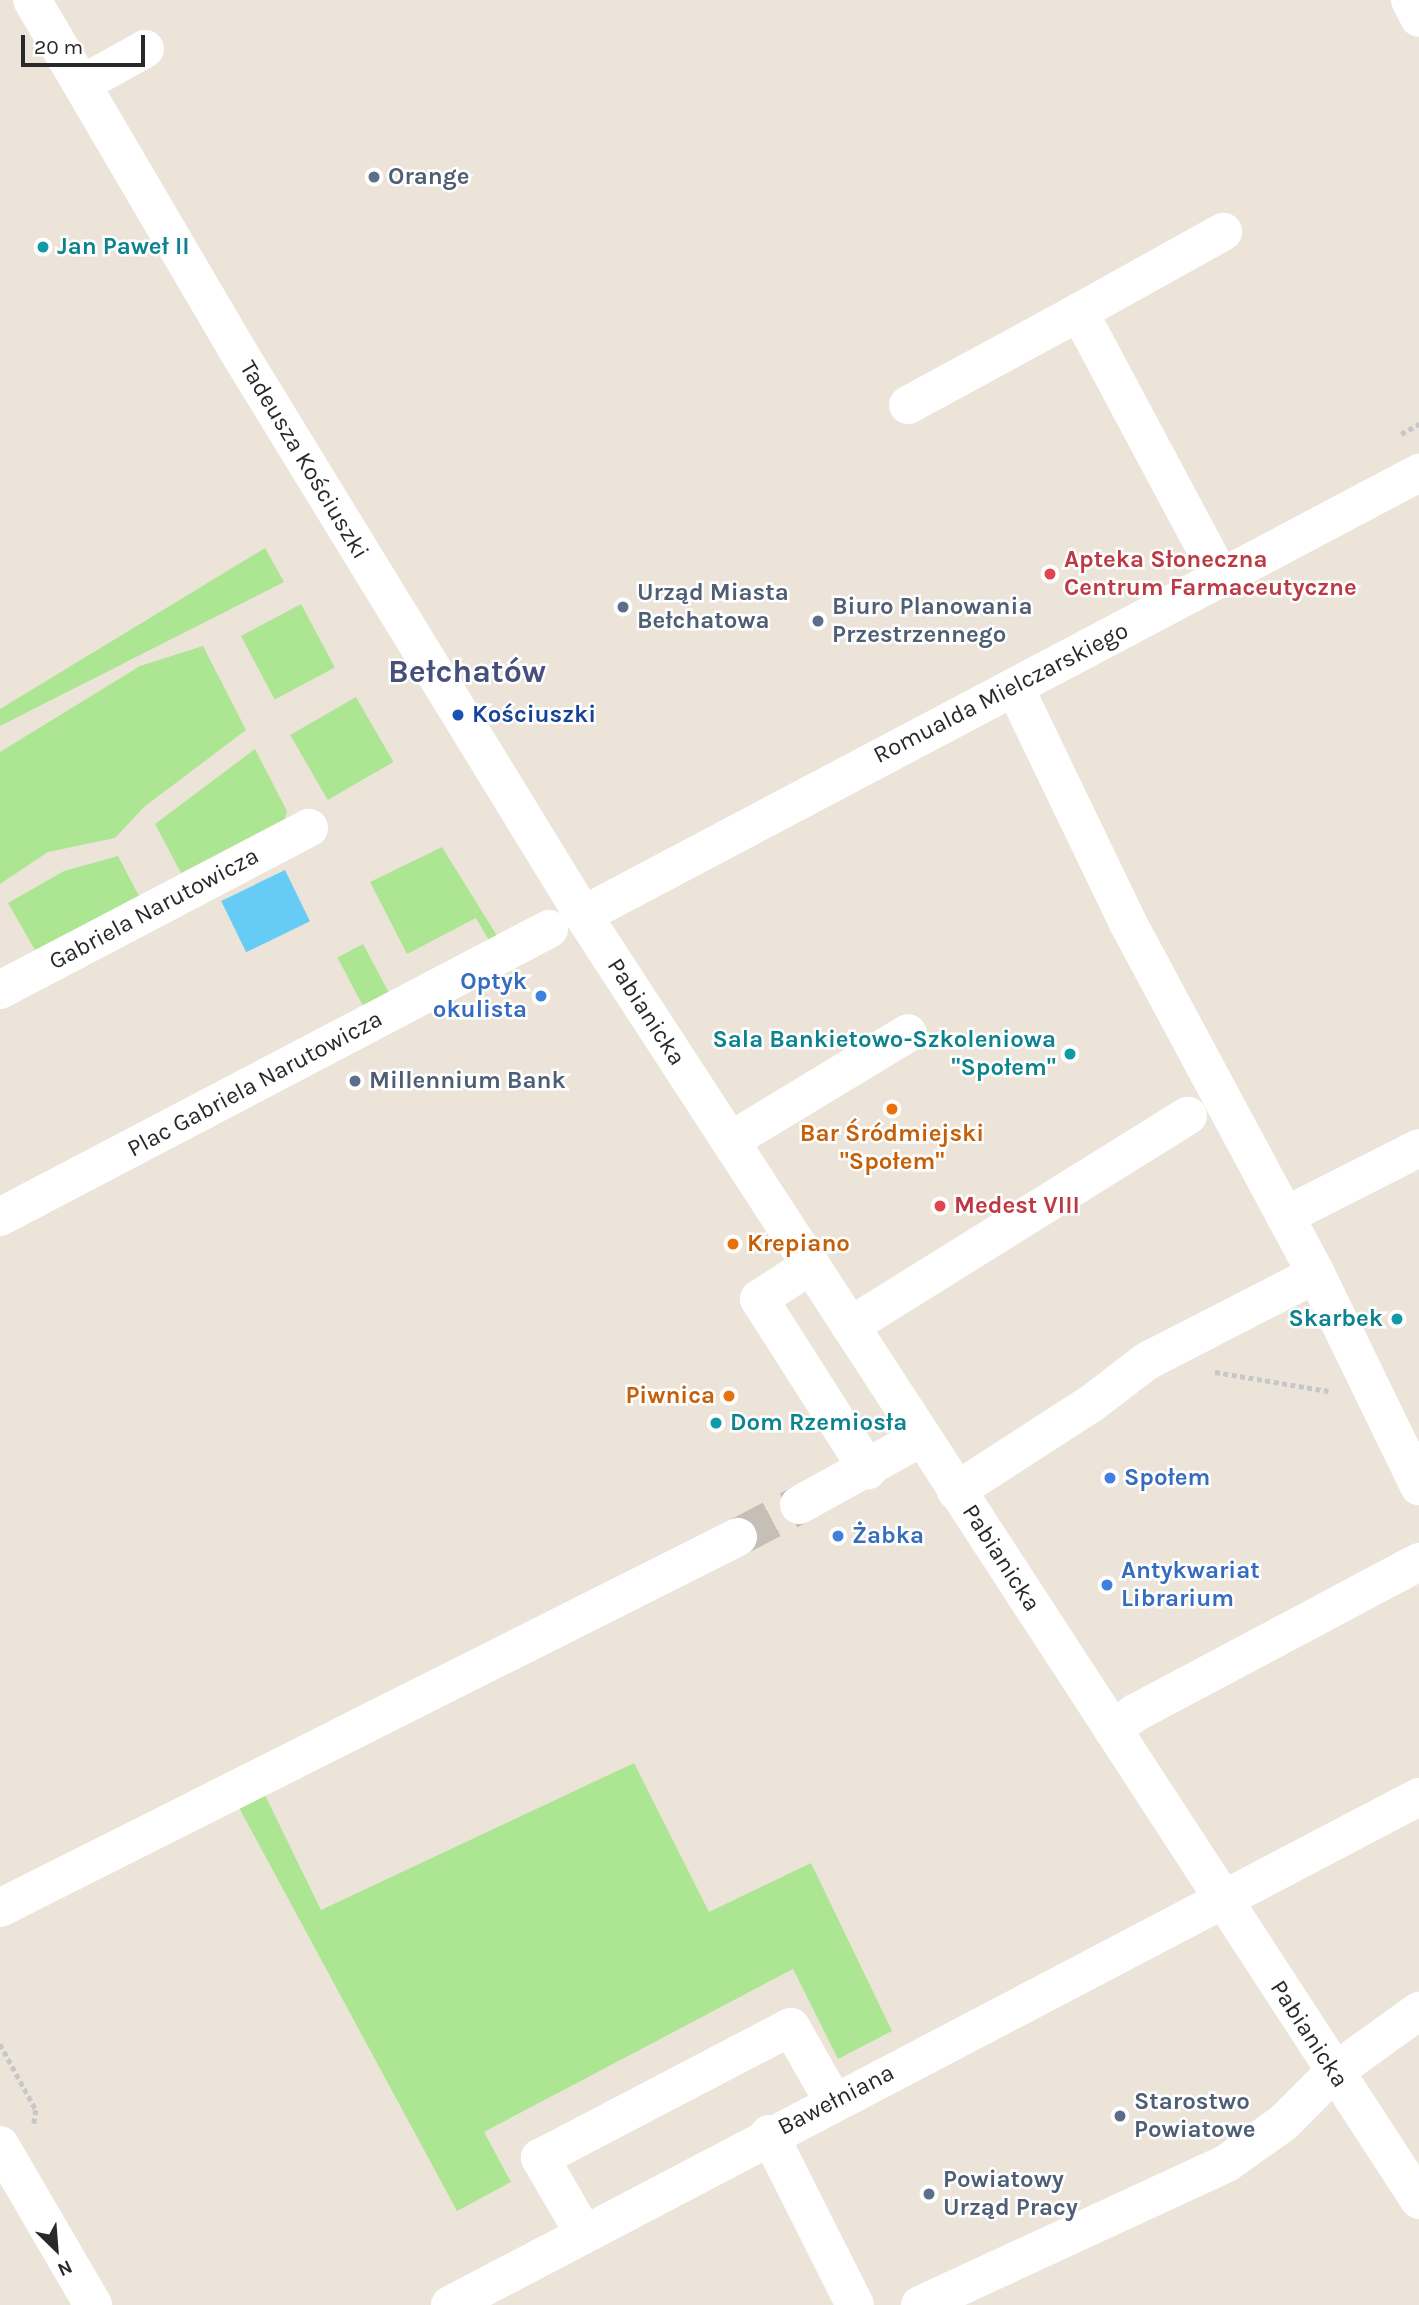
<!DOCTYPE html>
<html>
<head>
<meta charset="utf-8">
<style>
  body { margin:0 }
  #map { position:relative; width:1419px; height:2305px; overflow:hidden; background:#ece4d9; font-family:Karla,sans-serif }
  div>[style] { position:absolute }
  .green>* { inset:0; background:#ade693; transform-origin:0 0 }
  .water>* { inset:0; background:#66ccf5; transform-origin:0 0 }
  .minor-tunnel>* { height:38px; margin-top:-19px; transform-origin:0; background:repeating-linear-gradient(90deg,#c5bfb6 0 38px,transparent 0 57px) }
  .path>* { height:4.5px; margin-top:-2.25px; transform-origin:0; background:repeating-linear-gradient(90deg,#c7c7c7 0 5px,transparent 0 8.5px) }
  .minor>* { height:38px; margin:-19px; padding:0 19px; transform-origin:19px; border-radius:19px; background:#fff }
  .dots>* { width:19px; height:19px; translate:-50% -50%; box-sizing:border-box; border:4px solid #fff; border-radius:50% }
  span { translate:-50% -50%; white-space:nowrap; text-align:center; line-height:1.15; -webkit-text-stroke:5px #fff; paint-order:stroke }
  .service-label { font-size:24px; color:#4e5e75; font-weight:700 }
  .left { translate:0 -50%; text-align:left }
  .culture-label { font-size:24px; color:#0d838f; font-weight:700 }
  .right { translate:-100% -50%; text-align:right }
  .street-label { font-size:24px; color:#292929 }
  .health-label { font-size:24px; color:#be3a42; font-weight:700 }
  .transit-label { font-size:24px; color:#164399; font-weight:700 }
  .shop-label { font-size:24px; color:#366cbe; font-weight:700 }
  .food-label { font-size:24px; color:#c56008; font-weight:700 }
  .district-label { font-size:32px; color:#474f7c; font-weight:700 }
  .north { position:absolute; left:21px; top:2214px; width:70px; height:70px; -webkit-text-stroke:5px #fff; paint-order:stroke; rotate:155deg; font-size:19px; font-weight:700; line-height:28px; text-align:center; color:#292929 }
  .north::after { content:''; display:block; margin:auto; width:24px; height:32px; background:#292929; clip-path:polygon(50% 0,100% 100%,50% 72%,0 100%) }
  .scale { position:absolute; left:21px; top:35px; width:124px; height:32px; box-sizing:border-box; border:4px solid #292929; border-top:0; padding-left:9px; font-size:21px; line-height:24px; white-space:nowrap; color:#292929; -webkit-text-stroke:5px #fff; paint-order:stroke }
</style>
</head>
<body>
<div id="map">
  <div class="green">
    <div style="clip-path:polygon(265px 548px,284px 582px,0 726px,0 709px)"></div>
    <div style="left:301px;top:604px;width:72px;height:68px;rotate:62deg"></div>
    <div style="clip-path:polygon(203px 646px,246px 730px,144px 807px,115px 838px,48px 852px,0 884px,0 752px,140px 666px)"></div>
    <div style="left:356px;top:697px;width:75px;height:76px;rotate:60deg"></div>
    <div style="clip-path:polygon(255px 749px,287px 811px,285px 819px,181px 873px,155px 824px)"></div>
    <div style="clip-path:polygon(442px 847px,499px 939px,491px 944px,476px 918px,407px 954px,370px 882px)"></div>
    <div style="clip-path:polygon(118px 856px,139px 896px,35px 950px,8px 903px,64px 871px)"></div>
    <div style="left:363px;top:944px;width:59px;height:29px;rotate:62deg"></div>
    <div style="clip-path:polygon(634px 1763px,709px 1912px,811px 1863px,892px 2031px,838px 2059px,793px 1969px,484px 2132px,511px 2182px,457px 2211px,237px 1804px,262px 1789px,321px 1910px)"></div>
  </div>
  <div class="water">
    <div style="left:285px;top:870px;width:57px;height:71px;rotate:64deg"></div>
  </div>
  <div class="minor-tunnel">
    <div style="left:738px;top:1537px;width:69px;rotate:-27.7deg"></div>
  </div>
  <div class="path">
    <div style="left:1401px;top:434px;width:21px;rotate:-29deg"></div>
    <div style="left:1215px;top:1372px;width:115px;rotate:9.5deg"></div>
    <div style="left:0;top:2044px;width:75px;rotate:61.4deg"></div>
    <div style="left:36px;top:2110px;width:15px;rotate:98deg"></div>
  </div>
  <div class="minor">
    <div style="left:32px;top:0;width:403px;rotate:59.6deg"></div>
    <div style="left:236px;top:348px;width:665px;rotate:58.53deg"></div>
    <div style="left:583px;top:915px;width:1533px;rotate:56.95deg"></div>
    <div style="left:1410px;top:0;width:20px;rotate:63deg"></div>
    <div style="left:82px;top:84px;width:72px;rotate:-29.1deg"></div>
    <div style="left:1079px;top:312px;width:165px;rotate:-29.1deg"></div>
    <div style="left:908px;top:405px;width:195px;rotate:-28.5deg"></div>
    <div style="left:1079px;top:312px;width:302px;rotate:61.9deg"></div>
    <div style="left:1015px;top:688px;width:261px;rotate:64.3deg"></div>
    <div style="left:1128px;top:923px;width:398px;rotate:61.8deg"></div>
    <div style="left:1316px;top:1274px;width:236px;rotate:64.1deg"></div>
    <div style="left:583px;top:915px;width:946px;rotate:-27.87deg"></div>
    <div style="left:0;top:990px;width:349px;rotate:-27.7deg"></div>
    <div style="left:730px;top:1141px;width:208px;rotate:-31.2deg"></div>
    <div style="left:1285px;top:1216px;width:150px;rotate:-26.9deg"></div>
    <div style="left:0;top:1217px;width:620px;rotate:-27.68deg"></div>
    <div style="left:811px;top:1265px;width:62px;rotate:146.8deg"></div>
    <div style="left:759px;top:1299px;width:203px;rotate:57.5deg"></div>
    <div style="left:850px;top:1326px;width:398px;rotate:-31.9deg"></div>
    <div style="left:956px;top:1491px;width:162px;rotate:-32.9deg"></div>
    <div style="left:1092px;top:1403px;width:69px;rotate:-37.4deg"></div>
    <div style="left:1147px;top:1361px;width:190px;rotate:-27.2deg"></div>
    <div style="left:799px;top:1505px;width:141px;rotate:-28.9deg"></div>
    <div style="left:1113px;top:1730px;width:28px;rotate:-38deg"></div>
    <div style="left:1135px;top:1713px;width:322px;rotate:-28deg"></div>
    <div style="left:0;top:1908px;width:826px;rotate:-26.69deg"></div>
    <div style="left:769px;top:2134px;width:191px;rotate:63.3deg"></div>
    <div style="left:0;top:2145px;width:185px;rotate:59.8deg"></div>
    <div style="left:583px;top:2232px;width:86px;rotate:-120.2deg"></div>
    <div style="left:540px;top:2158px;width:283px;rotate:-27.6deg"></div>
    <div style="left:791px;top:2027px;width:85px;rotate:60.4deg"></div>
    <div style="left:450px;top:2305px;width:1094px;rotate:-27.67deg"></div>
    <div style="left:920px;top:2305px;width:338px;rotate:-24.8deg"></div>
    <div style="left:1227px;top:2163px;width:69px;rotate:-35.5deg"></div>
    <div style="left:1283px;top:2123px;width:72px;rotate:-45deg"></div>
    <div style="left:1334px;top:2072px;width:105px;rotate:-35.7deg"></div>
  </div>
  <div class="dots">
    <div style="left:374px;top:177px;background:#5c6f8a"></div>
    <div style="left:43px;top:247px;background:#0f9aa8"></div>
    <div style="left:1050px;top:574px;background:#e0444e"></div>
    <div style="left:623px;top:607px;background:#5c6f8a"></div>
    <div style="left:818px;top:621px;background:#5c6f8a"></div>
    <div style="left:458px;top:715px;background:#1a4fb4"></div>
    <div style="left:541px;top:996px;background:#3f7fe0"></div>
    <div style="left:1070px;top:1054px;background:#0f9aa8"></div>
    <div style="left:355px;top:1081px;background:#5c6f8a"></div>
    <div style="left:892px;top:1109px;background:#e8710a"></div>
    <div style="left:940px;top:1206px;background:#e0444e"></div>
    <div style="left:733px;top:1244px;background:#e8710a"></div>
    <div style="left:1397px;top:1319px;background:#0f9aa8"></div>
    <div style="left:729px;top:1396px;background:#e8710a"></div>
    <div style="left:716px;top:1423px;background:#0f9aa8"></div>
    <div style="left:1110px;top:1478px;background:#3f7fe0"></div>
    <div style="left:838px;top:1536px;background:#3f7fe0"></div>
    <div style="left:1107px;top:1585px;background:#3f7fe0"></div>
    <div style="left:1120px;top:2116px;background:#5c6f8a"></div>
    <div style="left:929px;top:2194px;background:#5c6f8a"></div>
  </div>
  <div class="service-label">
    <span class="left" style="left:388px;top:177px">Orange</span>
    <span class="left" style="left:637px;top:607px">Urząd Miasta<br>Bełchatowa</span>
    <span class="left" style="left:832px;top:621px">Biuro Planowania<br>Przestrzennego</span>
    <span class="left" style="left:369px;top:1081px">Millennium Bank</span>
    <span class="left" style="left:1134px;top:2116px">Starostwo<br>Powiatowe</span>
    <span class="left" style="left:943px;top:2194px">Powiatowy<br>Urząd Pracy</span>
  </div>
  <div class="culture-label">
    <span class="left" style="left:57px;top:247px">Jan Paweł II</span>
    <span class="right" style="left:1056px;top:1054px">Sala Bankietowo-Szkoleniowa<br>"Społem"</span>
    <span class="right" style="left:1383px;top:1319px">Skarbek</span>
    <span class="left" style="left:730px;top:1423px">Dom Rzemiosła</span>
  </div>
  <div class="street-label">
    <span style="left:304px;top:460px;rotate:59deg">Tadeusza Kościuszki</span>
    <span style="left:1001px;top:693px;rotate:-27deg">Romualda Mielczarskiego</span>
    <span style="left:154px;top:909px;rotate:-28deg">Gabriela Narutowicza</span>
    <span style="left:646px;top:1012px;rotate:57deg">Pabianicka</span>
    <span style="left:255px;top:1084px;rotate:-28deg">Plac Gabriela Narutowicza</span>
    <span style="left:1001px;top:1558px;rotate:57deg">Pabianicka</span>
    <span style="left:1309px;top:2034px;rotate:57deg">Pabianicka</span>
    <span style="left:836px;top:2100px;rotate:-27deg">Bawełniana</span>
  </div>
  <div class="health-label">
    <span class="left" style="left:1064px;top:574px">Apteka Słoneczna<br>Centrum Farmaceutyczne</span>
    <span class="left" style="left:954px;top:1206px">Medest VIII</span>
  </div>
  <div class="transit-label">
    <span class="left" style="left:472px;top:715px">Kościuszki</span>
  </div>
  <div class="shop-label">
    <span class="right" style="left:527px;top:996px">Optyk<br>okulista</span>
    <span class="left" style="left:1124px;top:1478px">Społem</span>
    <span class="left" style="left:852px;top:1536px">Żabka</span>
    <span class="left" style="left:1121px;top:1585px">Antykwariat<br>Librarium</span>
  </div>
  <div class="food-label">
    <span style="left:892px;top:1148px">Bar Śródmiejski<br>"Społem"</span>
    <span class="left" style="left:747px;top:1244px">Krepiano</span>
    <span class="right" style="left:715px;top:1396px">Piwnica</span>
  </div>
  <div class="district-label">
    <span style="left:467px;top:672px">Bełchatów</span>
  </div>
  <div class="north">N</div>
  <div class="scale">20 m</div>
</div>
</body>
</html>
